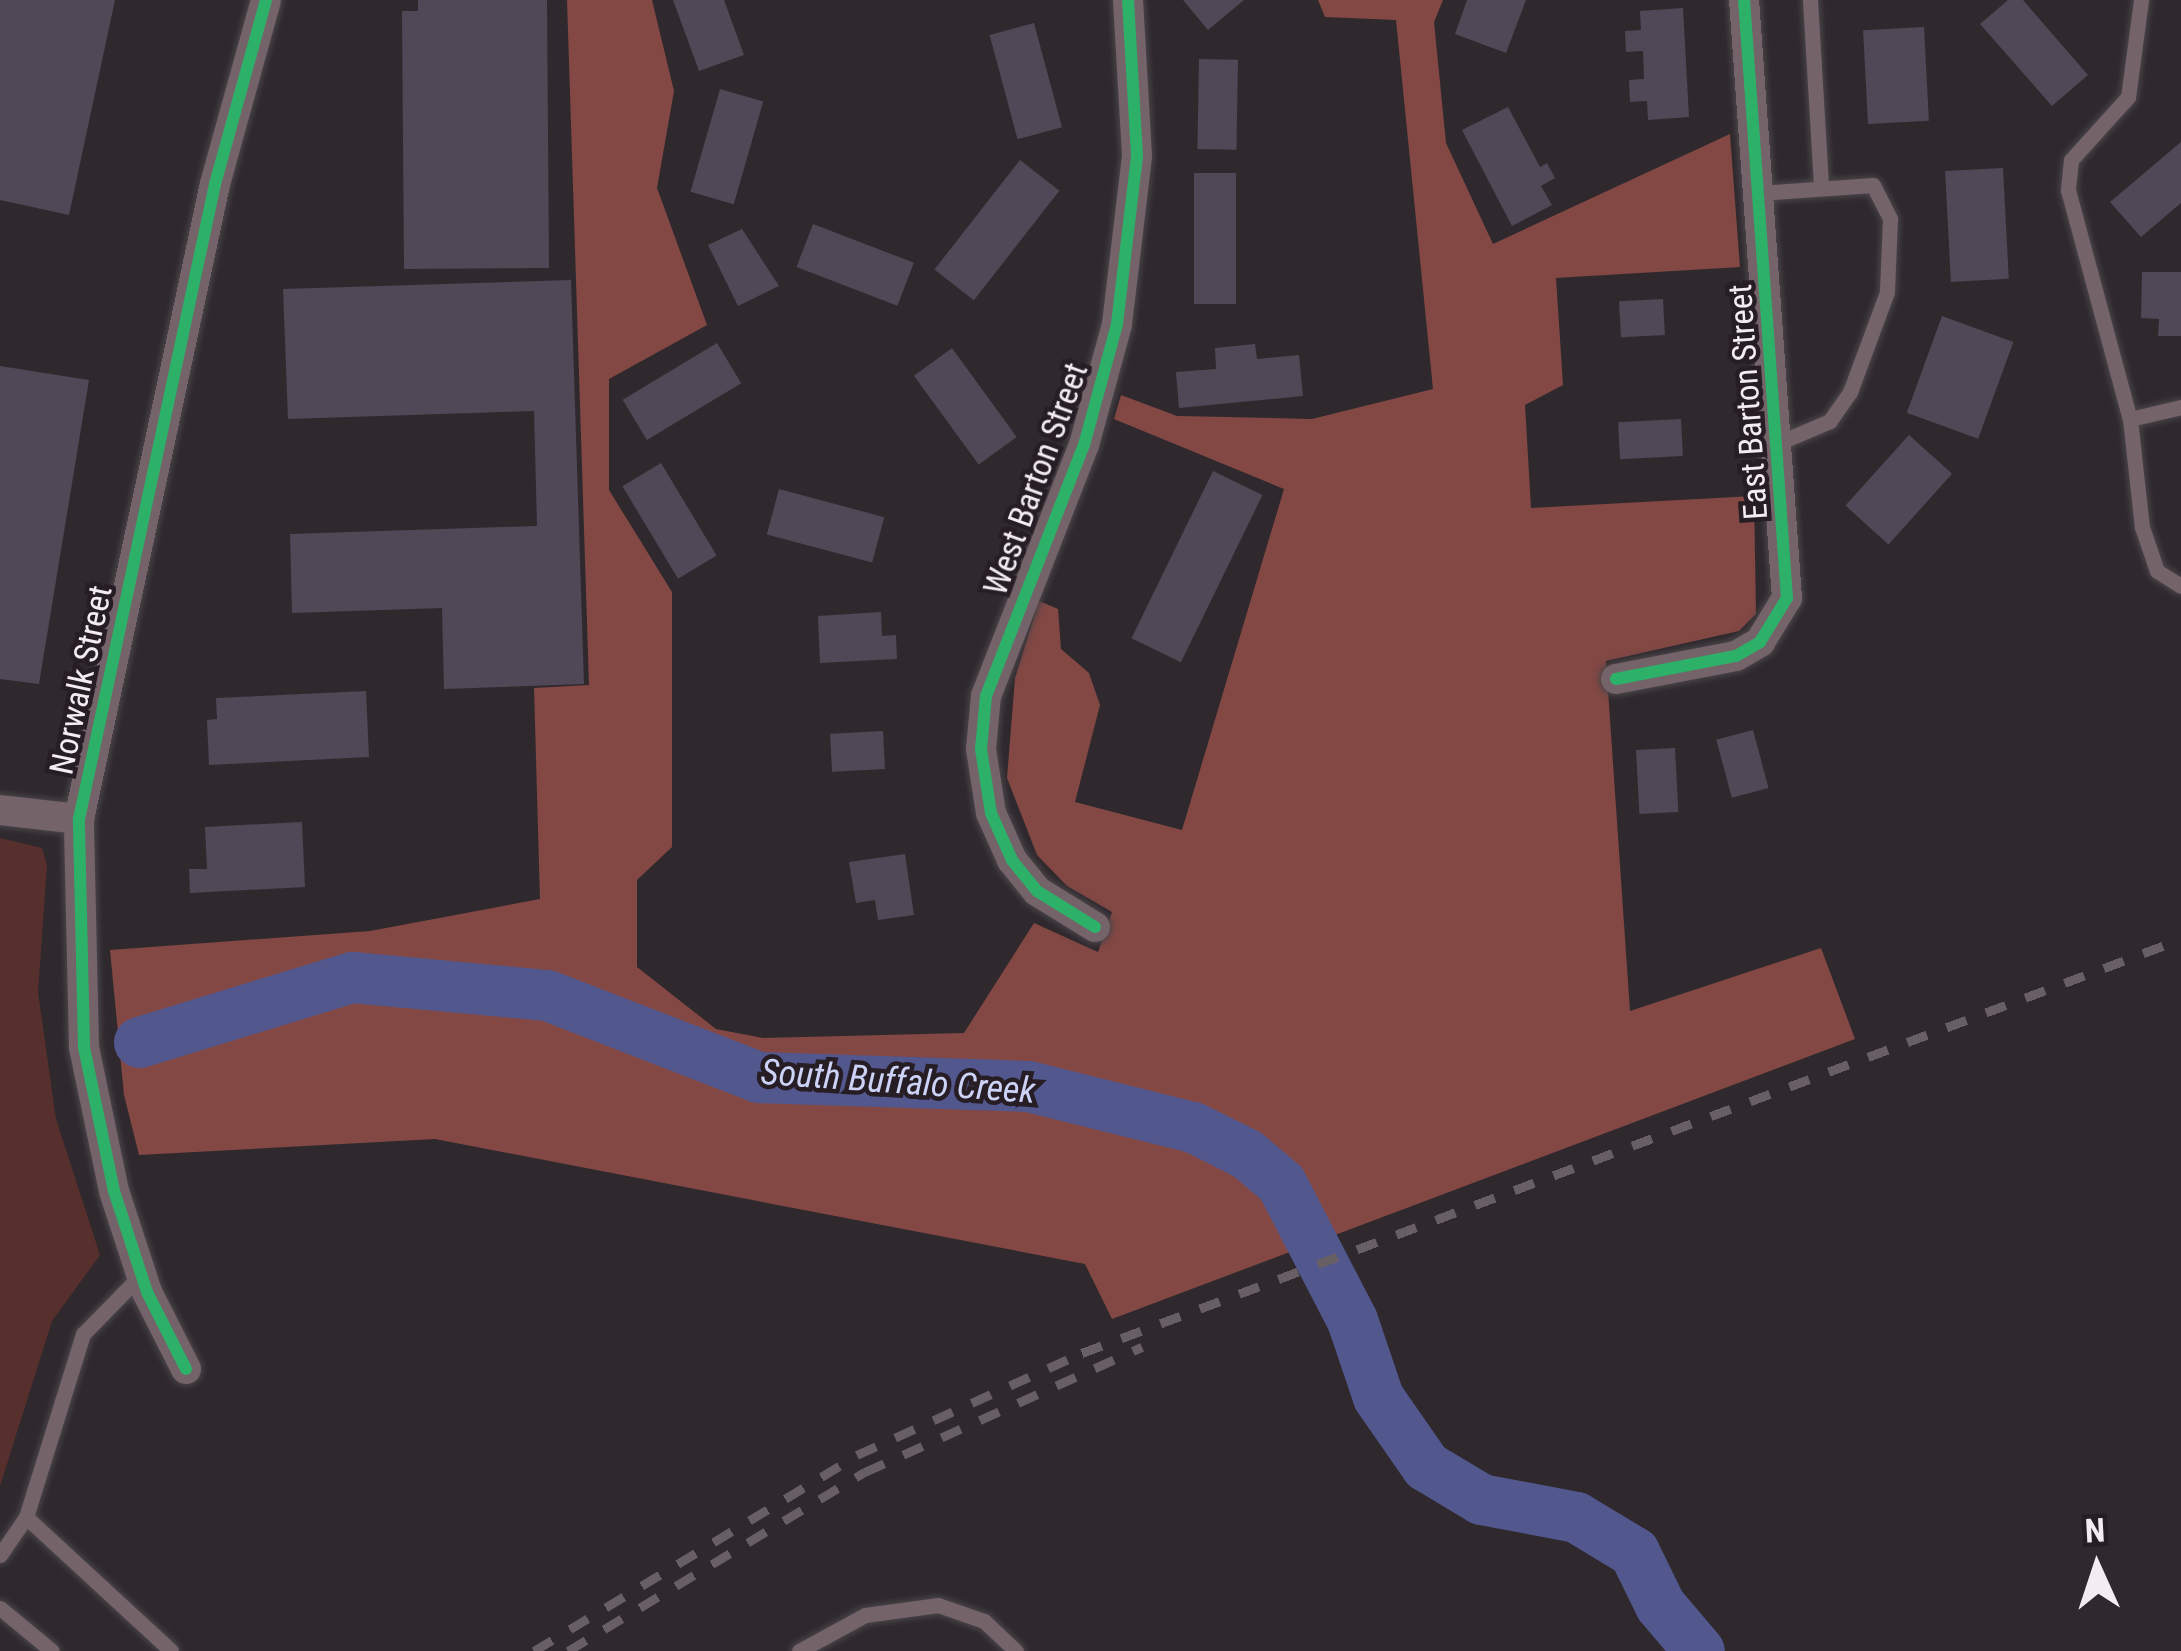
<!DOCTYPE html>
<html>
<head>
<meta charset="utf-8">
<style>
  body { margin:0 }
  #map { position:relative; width:2181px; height:1651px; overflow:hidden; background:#2f292e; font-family:"Roboto Condensed",sans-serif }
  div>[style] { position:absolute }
  .green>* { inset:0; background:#572f2c }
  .forest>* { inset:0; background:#834844 }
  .river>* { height:51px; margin:-25.5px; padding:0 25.5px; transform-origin:25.5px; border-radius:25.5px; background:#52588e }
  .building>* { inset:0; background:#504856; transform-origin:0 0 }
  .roads { filter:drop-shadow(0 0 3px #4a4549) drop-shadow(0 0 3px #4a4549) }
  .lane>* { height:15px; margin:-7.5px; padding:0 7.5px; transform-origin:7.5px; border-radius:7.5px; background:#74646a }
  .street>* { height:30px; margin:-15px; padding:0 15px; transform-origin:15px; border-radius:15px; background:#74646a }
  .rail>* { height:9px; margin-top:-4.5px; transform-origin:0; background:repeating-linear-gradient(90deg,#685f64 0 21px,transparent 0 42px) }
  .cycleway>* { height:12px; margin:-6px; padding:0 6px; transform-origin:6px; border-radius:6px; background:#2db169 }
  span { translate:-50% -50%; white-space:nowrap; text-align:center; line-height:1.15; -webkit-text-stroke:9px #271d25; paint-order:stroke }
  .street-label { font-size:33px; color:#f3edf2 }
  .water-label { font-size:36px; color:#ccd3f6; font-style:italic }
  .north { position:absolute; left:2037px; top:1507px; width:120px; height:120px; -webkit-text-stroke:9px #271d25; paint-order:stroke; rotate:357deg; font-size:33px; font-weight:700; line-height:48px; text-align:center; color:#f3edf2 }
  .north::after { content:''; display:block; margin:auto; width:42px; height:54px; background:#f3edf2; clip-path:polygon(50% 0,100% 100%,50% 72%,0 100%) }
</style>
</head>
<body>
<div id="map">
  <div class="green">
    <div style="clip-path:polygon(0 838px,42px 848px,47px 865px,38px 992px,56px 1119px,100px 1255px,52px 1321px,0 1486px)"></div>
  </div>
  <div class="forest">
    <div style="clip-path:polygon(567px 0,652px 0,674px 91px,657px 188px,707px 325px,609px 379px,609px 490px,672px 592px,672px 847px,637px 880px,637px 967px,716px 1029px,763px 1038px,964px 1033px,1034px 923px,1098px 952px,1112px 912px,1067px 886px,1037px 855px,1007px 778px,1015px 678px,1039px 601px,1058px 609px,1061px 649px,1089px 673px,1100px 705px,1075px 802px,1182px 830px,1284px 489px,1114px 419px,1121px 395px,1177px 416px,1312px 419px,1433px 389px,1396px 20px,1325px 17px,1318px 0,1443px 0,1434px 22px,1446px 143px,1493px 244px,1730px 134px,1740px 267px,1556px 278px,1563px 385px,1525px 405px,1531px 508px,1754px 496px,1756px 614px,1739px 631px,1606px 661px,1630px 1011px,1821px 948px,1855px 1039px,1112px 1319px,1085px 1264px,435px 1139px,139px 1155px,124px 1095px,110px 950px,370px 931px,540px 899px,534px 688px,589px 685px)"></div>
  </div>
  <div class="river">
    <div style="left:139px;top:1042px;width:223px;rotate:-17deg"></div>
    <div style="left:352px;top:977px;width:196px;rotate:5.3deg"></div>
    <div style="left:547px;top:995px;width:226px;rotate:21.2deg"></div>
    <div style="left:758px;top:1077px;width:270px;rotate:1.9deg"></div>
    <div style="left:1028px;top:1086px;width:170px;rotate:14deg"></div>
    <div style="left:1193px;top:1127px;width:60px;rotate:26.6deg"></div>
    <div style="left:1247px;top:1154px;width:45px;rotate:40.5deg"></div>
    <div style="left:1281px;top:1183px;width:154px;rotate:62.6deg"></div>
    <div style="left:1352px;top:1320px;width:81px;rotate:71.3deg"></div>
    <div style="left:1378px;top:1397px;width:84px;rotate:55.2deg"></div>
    <div style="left:1426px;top:1466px;width:64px;rotate:31deg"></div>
    <div style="left:1481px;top:1499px;width:97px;rotate:10.7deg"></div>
    <div style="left:1576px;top:1517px;width:68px;rotate:31.1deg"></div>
    <div style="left:1634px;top:1552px;width:59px;rotate:63.9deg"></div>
    <div style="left:1660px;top:1605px;width:60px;rotate:49.7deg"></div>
  </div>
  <div class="building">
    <div style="clip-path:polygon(0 0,115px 0,69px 215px,0 200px)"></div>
    <div style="clip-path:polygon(418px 0,547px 0,549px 268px,404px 269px,402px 11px,418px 11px)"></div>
    <div style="clip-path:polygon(673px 0,724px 0,744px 55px,699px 71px)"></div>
    <div style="clip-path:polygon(1183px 0,1244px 0,1208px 30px)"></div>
    <div style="clip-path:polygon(1467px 0,1526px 0,1506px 53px,1455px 34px)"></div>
    <div style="clip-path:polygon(2008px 0,2023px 0,2088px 75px,2052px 106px,1980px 24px)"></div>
    <div style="clip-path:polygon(1683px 8px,1689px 117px,1648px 120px,1647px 101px,1630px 102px,1629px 80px,1644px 79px,1643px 51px,1626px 52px,1625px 31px,1641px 30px,1640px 11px)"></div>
    <div style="left:1034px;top:23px;width:108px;height:46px;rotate:75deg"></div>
    <div style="left:1924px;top:27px;width:94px;height:61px;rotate:87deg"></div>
    <div style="left:1199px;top:59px;width:39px;height:90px;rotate:1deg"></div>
    <div style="left:720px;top:89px;width:45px;height:107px;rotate:16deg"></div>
    <div style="clip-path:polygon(1508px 107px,1540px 167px,1547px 163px,1555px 178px,1541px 186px,1552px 205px,1512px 226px,1462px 130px)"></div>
    <div style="clip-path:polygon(2181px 142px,2181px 203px,2141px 237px,2110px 202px)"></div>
    <div style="left:1020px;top:160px;width:50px;height:139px;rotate:38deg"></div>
    <div style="left:2003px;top:168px;width:111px;height:58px;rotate:87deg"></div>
    <div style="left:1194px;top:173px;width:42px;height:131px"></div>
    <div style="left:813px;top:224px;width:108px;height:46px;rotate:21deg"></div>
    <div style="clip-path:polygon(742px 229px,779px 286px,738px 306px,708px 245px)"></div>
    <div style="clip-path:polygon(2142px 272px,2181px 272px,2181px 336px,2158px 336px,2159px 319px,2141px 318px)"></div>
    <div style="clip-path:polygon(571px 280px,584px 684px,444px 689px,442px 608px,292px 613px,290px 534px,537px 526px,534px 411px,288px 419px,283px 289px)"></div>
    <div style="left:1663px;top:299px;width:36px;height:44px;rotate:87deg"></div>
    <div style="left:1942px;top:316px;width:76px;height:103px;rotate:20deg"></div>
    <div style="left:717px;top:343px;width:47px;height:110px;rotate:59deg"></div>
    <div style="clip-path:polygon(1255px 344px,1257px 359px,1299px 355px,1303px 396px,1179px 408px,1176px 372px,1216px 369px,1215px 348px)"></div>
    <div style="left:952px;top:348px;width:110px;height:47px;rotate:54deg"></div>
    <div style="clip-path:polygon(0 366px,89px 380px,39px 684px,0 679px)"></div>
    <div style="left:1681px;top:419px;width:37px;height:63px;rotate:87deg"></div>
    <div style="left:1909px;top:435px;width:58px;height:95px;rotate:42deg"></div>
    <div style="left:661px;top:463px;width:108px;height:45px;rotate:59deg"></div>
    <div style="left:1213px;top:471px;width:55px;height:186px;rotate:26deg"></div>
    <div style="left:779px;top:489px;width:109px;height:47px;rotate:15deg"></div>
    <div style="clip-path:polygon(881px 612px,882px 636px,896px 635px,897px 659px,820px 663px,818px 616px)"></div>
    <div style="clip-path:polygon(366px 691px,369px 757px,209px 765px,207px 720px,217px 719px,216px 698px)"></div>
    <div style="left:1753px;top:730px;width:60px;height:38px;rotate:75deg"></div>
    <div style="left:883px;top:731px;width:38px;height:53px;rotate:87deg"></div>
    <div style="left:1675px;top:748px;width:64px;height:39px;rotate:87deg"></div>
    <div style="clip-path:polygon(302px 822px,305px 887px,190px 893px,189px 869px,207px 869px,205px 827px)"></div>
    <div style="clip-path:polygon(905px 854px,914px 915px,878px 920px,875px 900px,856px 903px,849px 862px)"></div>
  </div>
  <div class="roads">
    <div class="lane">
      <div style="left:1810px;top:0;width:186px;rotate:86.6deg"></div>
      <div style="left:2141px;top:0;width:98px;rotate:97.6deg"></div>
      <div style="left:2128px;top:97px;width:85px;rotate:132.1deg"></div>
      <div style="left:2071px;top:160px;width:30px;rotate:96deg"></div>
      <div style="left:2068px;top:190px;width:237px;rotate:74.9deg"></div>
      <div style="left:2130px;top:419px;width:109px;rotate:83.7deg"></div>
      <div style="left:2142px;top:527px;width:46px;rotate:71.2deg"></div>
      <div style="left:2157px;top:571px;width:28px;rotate:32deg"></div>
      <div style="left:1759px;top:193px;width:114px;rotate:-4deg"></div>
      <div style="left:1873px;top:185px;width:38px;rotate:63deg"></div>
      <div style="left:1890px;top:219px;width:73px;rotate:92.4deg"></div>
      <div style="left:1887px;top:292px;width:107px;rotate:110.3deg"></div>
      <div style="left:1850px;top:392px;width:35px;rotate:125deg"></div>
      <div style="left:1830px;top:421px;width:56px;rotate:157.1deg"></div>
      <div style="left:2130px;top:419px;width:52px;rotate:-13.2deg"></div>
      <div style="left:26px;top:1517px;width:197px;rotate:42.7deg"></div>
      <div style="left:0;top:1555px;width:46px;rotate:-55.6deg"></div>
      <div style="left:26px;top:1517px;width:192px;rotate:-72.7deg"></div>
      <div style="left:83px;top:1334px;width:84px;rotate:-45.5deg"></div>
      <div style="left:0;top:1608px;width:67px;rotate:39.6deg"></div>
      <div style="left:799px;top:1651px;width:75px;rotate:-28.6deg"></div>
      <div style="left:865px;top:1615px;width:74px;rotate:-7.8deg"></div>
      <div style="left:938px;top:1605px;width:49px;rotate:19.2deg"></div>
      <div style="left:984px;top:1621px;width:44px;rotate:43.2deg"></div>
    </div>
    <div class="street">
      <div style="left:1616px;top:679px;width:122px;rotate:-10.9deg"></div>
      <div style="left:1736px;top:656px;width:28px;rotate:-30deg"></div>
      <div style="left:1760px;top:642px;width:52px;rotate:-58.5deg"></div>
      <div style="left:1787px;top:598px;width:600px;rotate:-94.11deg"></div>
      <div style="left:0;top:810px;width:80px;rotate:6.5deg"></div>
      <div style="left:1095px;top:927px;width:68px;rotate:-148.2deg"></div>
      <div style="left:1037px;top:891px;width:40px;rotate:-129deg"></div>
      <div style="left:1012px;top:860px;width:51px;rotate:-114.1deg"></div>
      <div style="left:991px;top:813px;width:65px;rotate:-98.9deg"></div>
      <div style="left:981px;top:749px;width:53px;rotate:-84.6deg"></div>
      <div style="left:986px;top:696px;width:269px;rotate:-68.7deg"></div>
      <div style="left:1084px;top:445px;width:125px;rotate:-74.7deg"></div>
      <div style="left:1117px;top:324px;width:169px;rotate:-83.2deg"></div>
      <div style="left:1137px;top:156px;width:156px;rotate:-93.3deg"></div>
      <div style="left:186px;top:1369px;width:86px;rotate:-116.9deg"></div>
      <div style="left:147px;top:1292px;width:106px;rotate:-108.1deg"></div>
      <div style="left:114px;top:1191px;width:147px;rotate:-101.8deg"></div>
      <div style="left:84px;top:1047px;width:228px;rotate:-91.3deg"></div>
      <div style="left:79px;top:819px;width:649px;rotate:-77.91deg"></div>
      <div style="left:215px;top:184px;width:191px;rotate:-74.5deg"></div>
    </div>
  </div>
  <div class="rail">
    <div style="left:534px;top:1651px;width:378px;rotate:-31.2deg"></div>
    <div style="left:857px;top:1455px;width:247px;rotate:-24.4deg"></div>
    <div style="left:1082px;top:1353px;width:1174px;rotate:-20.64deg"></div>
    <div style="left:568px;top:1651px;width:347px;rotate:-31.1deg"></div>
    <div style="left:865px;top:1472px;width:304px;rotate:-24.3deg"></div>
  </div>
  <div class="cycleway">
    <div style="left:1616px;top:679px;width:122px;rotate:-10.9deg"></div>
    <div style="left:1736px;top:656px;width:28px;rotate:-30deg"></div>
    <div style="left:1760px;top:642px;width:52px;rotate:-58.5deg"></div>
    <div style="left:1787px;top:598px;width:600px;rotate:-94.11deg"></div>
    <div style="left:1095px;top:927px;width:68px;rotate:-148.2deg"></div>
    <div style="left:1037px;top:891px;width:40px;rotate:-129deg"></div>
    <div style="left:1012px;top:860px;width:51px;rotate:-114.1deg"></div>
    <div style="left:991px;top:813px;width:65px;rotate:-98.9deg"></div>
    <div style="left:981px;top:749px;width:53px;rotate:-84.6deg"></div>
    <div style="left:986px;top:696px;width:269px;rotate:-68.7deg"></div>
    <div style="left:1084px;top:445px;width:125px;rotate:-74.7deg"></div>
    <div style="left:1117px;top:324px;width:169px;rotate:-83.2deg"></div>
    <div style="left:1137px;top:156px;width:156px;rotate:-93.3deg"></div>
    <div style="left:186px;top:1369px;width:86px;rotate:-116.9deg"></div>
    <div style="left:147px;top:1292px;width:106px;rotate:-108.1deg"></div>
    <div style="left:114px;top:1191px;width:147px;rotate:-101.8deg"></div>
    <div style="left:84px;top:1047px;width:228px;rotate:-91.3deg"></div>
    <div style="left:79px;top:819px;width:649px;rotate:-77.91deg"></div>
    <div style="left:215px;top:184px;width:191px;rotate:-74.5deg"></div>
  </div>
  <div class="street-label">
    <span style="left:1748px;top:402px;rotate:-94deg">East Barton Street</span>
    <span style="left:1036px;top:479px;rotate:-70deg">West Barton Street</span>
    <span style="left:81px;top:680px;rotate:-78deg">Norwalk Street</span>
  </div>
  <div class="water-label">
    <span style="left:898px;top:1082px;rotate:4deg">South Buffalo Creek</span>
  </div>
  <div class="north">N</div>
</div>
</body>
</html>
